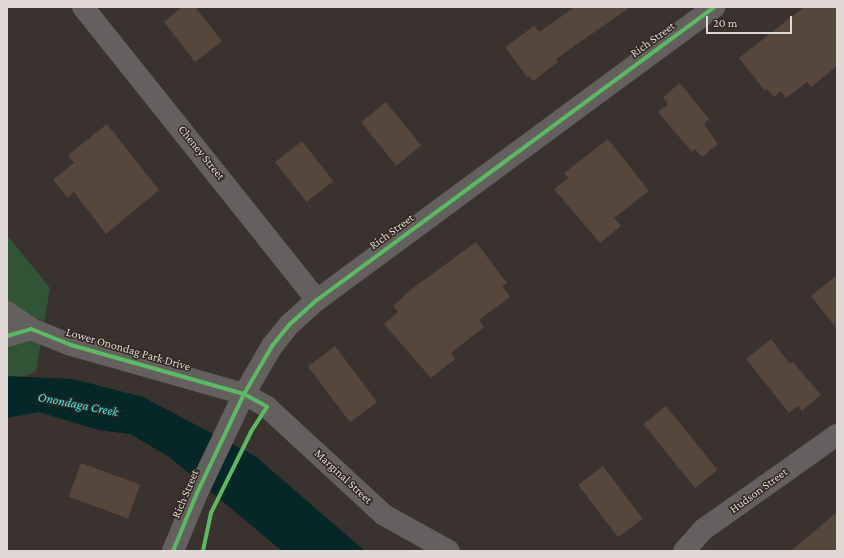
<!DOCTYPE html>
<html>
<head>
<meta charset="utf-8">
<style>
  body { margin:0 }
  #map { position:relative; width:844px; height:558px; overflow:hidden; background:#39322f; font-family:"Crimson Pro",serif }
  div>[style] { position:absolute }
  .green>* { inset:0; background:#325436 }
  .water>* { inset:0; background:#052728 }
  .building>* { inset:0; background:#56473c; transform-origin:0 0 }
  .minor>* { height:22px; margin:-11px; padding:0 11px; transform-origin:11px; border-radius:11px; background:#646060 }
  .cycleway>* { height:4px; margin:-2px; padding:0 2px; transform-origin:2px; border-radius:2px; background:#5cba63 }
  span { translate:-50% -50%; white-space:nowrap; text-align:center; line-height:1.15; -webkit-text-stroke:3px #322721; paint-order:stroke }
  .street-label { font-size:12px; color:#dfd8d4 }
  .water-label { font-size:13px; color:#37eef0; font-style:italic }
  .frame { position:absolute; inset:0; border:8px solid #dfd8d4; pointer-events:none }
  .scale { position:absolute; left:706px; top:16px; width:86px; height:18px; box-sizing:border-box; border:2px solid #dfd8d4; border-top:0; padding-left:5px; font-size:12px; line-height:14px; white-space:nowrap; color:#dfd8d4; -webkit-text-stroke:3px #322721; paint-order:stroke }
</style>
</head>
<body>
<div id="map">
  <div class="green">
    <div style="clip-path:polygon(7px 235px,50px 288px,36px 371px,7px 384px)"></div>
  </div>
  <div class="water">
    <div style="clip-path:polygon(7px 376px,73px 379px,143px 397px,255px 456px,365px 551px,282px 551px,168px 456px,130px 434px,98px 430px,39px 412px,7px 418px)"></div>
  </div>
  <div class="building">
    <div style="clip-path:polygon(182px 7px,195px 7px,222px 41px,195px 62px,164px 22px)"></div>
    <div style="clip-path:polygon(575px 7px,630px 7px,556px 59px,558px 62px,533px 81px,529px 76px,527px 77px,505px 47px,534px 26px,539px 32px)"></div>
    <div style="clip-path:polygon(804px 7px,837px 7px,837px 66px,811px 87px,807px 82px,786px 98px,781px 91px,774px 97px,767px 89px,765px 91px,739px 58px)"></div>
    <div style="clip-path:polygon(680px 83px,709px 119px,704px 124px,718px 144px,702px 157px,695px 149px,692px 152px,658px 112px,668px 104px,663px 97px)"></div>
    <div style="left:386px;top:102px;width:56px;height:32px;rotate:51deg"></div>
    <div style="clip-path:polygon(107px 124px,159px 190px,106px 234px,74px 192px,68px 198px,53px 180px,74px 163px,68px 155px)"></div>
    <div style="clip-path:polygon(608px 139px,649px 191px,614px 218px,621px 226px,600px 243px,554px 189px,568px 178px,564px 173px)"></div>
    <div style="left:302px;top:141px;width:51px;height:34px;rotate:52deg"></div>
    <div style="clip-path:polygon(476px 242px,507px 283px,502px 286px,510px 297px,479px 320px,484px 327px,451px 353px,455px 359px,431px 378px,384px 324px,398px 312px,393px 306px,413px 288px)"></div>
    <div style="clip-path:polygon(837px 275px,837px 329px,811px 296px)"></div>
    <div style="clip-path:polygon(771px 339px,790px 364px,793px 362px,821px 395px,802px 411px,798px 406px,789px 413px,746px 359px)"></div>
    <div style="left:335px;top:346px;width:70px;height:34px;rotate:53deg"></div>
    <div style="left:666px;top:406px;width:82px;height:29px;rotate:51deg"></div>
    <div style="left:81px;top:463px;width:63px;height:36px;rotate:20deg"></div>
    <div style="left:603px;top:466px;width:66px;height:31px;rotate:53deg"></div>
    <div style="clip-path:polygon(837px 512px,837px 551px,791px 551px)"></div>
  </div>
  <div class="minor">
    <div style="left:83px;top:7px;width:375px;rotate:51.4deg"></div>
    <div style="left:7px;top:312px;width:29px;rotate:35deg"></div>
    <div style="left:31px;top:329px;width:43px;rotate:21.8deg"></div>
    <div style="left:71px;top:345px;width:180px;rotate:15.8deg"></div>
    <div style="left:244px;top:394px;width:26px;rotate:29deg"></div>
    <div style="left:267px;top:407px;width:159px;rotate:42.7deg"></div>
    <div style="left:384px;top:515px;width:74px;rotate:29deg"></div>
    <div style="left:7px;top:336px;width:25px;rotate:-16deg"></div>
    <div style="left:173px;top:551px;width:63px;rotate:-67.5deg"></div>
    <div style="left:197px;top:493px;width:110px;rotate:-64.6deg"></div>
    <div style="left:244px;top:394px;width:56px;rotate:-59.7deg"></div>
    <div style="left:272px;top:346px;width:28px;rotate:-51deg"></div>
    <div style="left:290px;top:324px;width:36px;rotate:-42deg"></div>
    <div style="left:317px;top:300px;width:494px;rotate:-36.4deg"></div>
    <div style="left:684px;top:551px;width:30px;rotate:-48deg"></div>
    <div style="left:704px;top:529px;width:163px;rotate:-35.3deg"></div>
  </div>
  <div class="cycleway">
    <div style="left:7px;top:336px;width:25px;rotate:-16deg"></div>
    <div style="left:31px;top:329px;width:43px;rotate:21.8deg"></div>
    <div style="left:71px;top:345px;width:180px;rotate:15.8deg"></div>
    <div style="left:244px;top:394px;width:26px;rotate:29deg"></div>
    <div style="left:267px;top:407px;width:30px;rotate:123deg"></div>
    <div style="left:251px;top:432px;width:90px;rotate:116.3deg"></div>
    <div style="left:211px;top:513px;width:39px;rotate:102deg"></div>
    <div style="left:173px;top:551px;width:63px;rotate:-67.5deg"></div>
    <div style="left:197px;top:493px;width:110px;rotate:-64.6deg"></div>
    <div style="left:244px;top:394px;width:56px;rotate:-59.7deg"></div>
    <div style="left:272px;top:346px;width:28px;rotate:-51deg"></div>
    <div style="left:290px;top:324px;width:36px;rotate:-42deg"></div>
    <div style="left:317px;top:300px;width:494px;rotate:-36.4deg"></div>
  </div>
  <div class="street-label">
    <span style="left:653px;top:40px;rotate:-36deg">Rich Street</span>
    <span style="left:201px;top:153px;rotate:51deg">Cheney Street</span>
    <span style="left:392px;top:232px;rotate:-36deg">Rich Street</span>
    <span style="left:128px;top:350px;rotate:16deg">Lower Onondag Park Drive</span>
    <span style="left:343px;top:477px;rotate:43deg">Marginal Street</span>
    <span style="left:759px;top:491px;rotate:-36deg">Hudson Street</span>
    <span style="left:186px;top:494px;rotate:-67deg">Rich Street</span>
  </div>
  <div class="water-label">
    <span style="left:78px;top:405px;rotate:11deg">Onondaga Creek</span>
  </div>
  <div class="frame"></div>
  <div class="scale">20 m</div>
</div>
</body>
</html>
